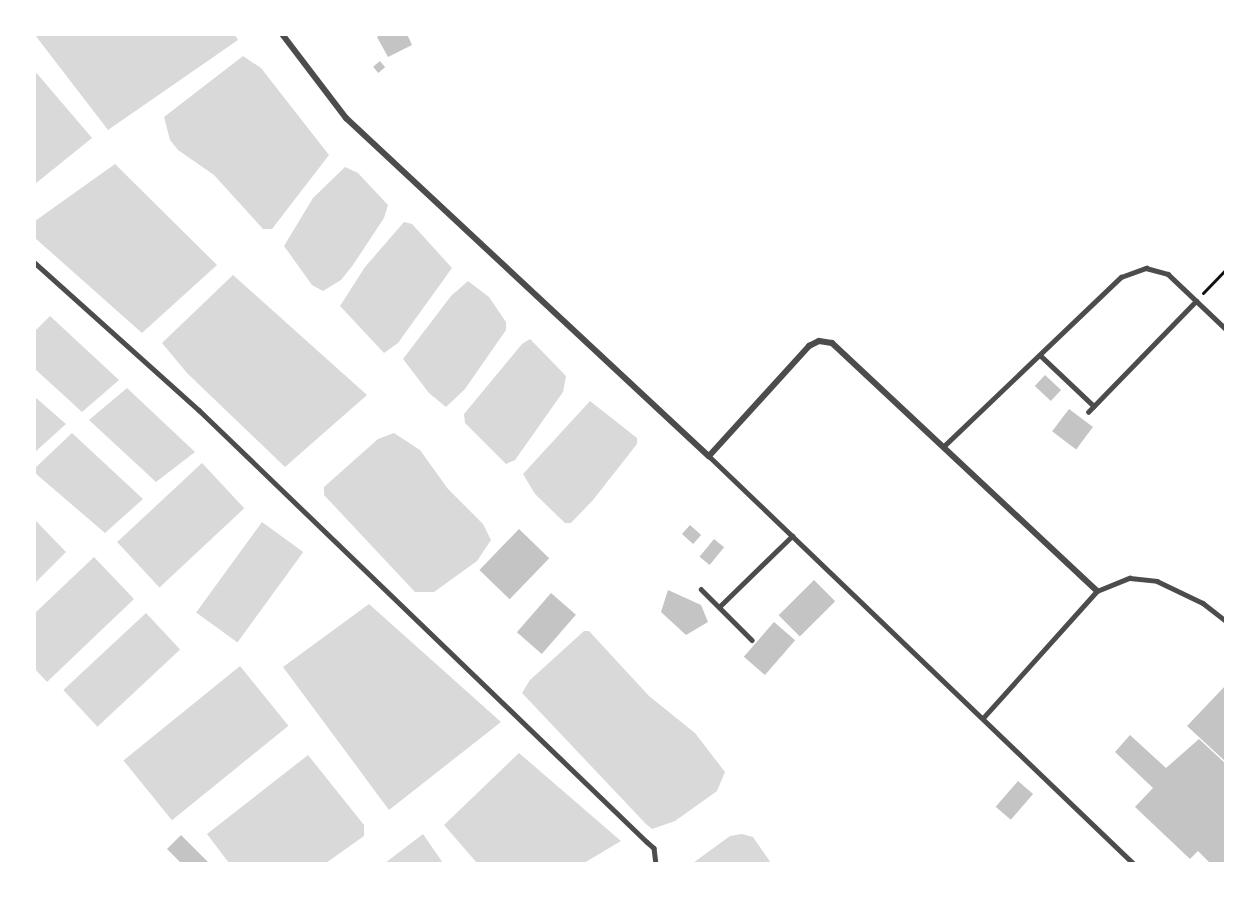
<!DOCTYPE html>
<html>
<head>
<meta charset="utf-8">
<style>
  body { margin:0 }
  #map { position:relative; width:1260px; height:898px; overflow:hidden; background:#fff; font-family:Figtree,sans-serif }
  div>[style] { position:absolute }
  .water>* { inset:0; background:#d9d9d9; transform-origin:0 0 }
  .building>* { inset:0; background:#c4c4c4; transform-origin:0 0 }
  .path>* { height:3px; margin:-1.5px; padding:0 1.5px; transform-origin:1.5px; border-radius:1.5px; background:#111 }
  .service>* { height:4.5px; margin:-2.25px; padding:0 2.25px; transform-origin:2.25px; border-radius:2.25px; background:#4c4c4c }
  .minor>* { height:6px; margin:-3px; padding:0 3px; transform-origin:3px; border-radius:3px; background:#4c4c4c }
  span { translate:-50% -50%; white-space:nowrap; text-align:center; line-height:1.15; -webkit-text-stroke:6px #fff; paint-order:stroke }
  .frame { position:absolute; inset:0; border:36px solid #fff; pointer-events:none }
</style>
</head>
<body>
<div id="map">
  <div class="water">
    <div style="clip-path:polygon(235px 35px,238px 40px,108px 130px,35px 35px)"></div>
    <div style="clip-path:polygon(243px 56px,261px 68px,329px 155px,272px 229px,263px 229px,214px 175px,178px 150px,170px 140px,164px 117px)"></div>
    <div style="clip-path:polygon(34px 70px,92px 138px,35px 184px,34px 184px)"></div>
    <div style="clip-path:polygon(115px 164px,217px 265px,142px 333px,35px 238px,35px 221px)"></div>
    <div style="clip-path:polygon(345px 167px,358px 173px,388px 205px,384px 218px,353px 265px,341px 280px,323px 291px,312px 285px,284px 246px,313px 198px)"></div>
    <div style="clip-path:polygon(404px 222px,412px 224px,452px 268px,398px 343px,384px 353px,340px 306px,365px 267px)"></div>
    <div style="clip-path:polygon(233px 275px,367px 395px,285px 467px,187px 373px,162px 343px)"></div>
    <div style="clip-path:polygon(468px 281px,489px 297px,506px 322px,506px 330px,465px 389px,446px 407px,429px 393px,403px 359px,451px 296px)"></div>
    <div style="clip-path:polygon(50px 316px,119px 380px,82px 412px,35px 369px,35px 331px)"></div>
    <div style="clip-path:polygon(530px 339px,566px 376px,563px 392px,515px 460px,506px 464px,465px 423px,464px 414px,522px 344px)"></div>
    <div style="clip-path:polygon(127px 388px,195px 452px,156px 482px,89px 420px)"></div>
    <div style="clip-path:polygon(35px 397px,66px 424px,35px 452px,34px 452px)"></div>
    <div style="clip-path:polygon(590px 401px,637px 438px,637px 444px,593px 500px,571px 523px,565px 523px,535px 494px,523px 474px)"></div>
    <div style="clip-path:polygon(72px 433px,143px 499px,105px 533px,35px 473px,35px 468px)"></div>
    <div style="clip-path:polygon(394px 433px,420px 450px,448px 489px,483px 524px,491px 540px,477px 561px,434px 592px,415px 592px,324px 495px,324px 487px,378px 439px)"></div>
    <div style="left:202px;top:463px;width:62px;height:116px;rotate:47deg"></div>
    <div style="clip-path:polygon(35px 520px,66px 552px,35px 583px,34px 583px)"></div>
    <div style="left:262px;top:522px;width:51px;height:112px;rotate:36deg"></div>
    <div style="clip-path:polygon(94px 557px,134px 599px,47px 682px,35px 669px,35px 613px)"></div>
    <div style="clip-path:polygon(369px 604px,501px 722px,389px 810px,283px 667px)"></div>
    <div style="left:146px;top:613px;width:50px;height:113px;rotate:47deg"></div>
    <div style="clip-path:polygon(584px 631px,589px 631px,649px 696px,695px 733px,725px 772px,717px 791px,675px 821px,652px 829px,645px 823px,522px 693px,530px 680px)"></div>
    <div style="left:240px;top:666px;width:77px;height:150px;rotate:51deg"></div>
    <div style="clip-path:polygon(519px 753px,621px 841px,584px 863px,477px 863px,444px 825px)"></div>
    <div style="clip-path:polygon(308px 755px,364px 825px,364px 836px,326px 863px,229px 863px,207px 834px)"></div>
    <div style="clip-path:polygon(423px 834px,443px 863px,385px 863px)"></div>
    <div style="clip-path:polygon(742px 834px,753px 837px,771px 863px,693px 863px,730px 836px)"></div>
  </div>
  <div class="building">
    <div style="clip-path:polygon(381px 34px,407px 34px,412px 45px,388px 57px,377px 37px)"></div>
    <div style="left:380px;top:61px;width:8px;height:9px;rotate:50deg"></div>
    <div style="left:1045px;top:375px;width:22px;height:15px;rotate:43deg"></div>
    <div style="left:1069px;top:409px;width:30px;height:28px;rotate:37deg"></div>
    <div style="left:690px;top:525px;width:15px;height:12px;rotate:42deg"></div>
    <div style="left:519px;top:529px;width:42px;height:57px;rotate:44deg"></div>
    <div style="left:714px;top:539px;width:13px;height:23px;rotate:39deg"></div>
    <div style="left:814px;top:580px;width:30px;height:50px;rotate:45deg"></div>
    <div style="clip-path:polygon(668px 590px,701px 605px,708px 622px,686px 635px,661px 612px)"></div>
    <div style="left:551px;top:593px;width:33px;height:52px;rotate:41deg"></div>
    <div style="left:774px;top:622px;width:28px;height:46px;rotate:41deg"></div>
    <div style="clip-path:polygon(1226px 685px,1226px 762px,1187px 726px)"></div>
    <div style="clip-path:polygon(1130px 735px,1166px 768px,1199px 739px,1226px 764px,1226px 864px,1211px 864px,1198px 851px,1190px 859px,1135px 807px,1153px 788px,1115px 752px)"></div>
    <div style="left:1018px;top:781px;width:20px;height:34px;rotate:41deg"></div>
    <div style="clip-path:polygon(181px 835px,210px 864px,182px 864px,167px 849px)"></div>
  </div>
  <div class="path">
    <div style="left:1203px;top:293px;width:33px;rotate:-46deg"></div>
  </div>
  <div class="service">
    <div style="left:34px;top:262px;width:222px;rotate:41.9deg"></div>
    <div style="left:199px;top:410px;width:622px;rotate:43.96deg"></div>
    <div style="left:647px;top:842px;width:9px;rotate:41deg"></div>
    <div style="left:654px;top:848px;width:16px;rotate:83deg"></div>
    <div style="left:1040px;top:355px;width:74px;rotate:43.4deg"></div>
    <div style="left:1088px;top:412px;width:155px;rotate:-45.8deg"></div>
    <div style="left:943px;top:447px;width:246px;rotate:-43.7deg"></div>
    <div style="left:1121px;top:277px;width:27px;rotate:-20deg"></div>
    <div style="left:1146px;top:268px;width:23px;rotate:15deg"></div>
    <div style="left:1168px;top:274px;width:80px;rotate:43.5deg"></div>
    <div style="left:709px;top:456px;width:589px;rotate:43.83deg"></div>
    <div style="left:701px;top:589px;width:72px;rotate:45deg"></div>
    <div style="left:719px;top:607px;width:102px;rotate:-44.2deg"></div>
    <div style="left:983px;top:718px;width:171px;rotate:-48.1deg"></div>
    <div style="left:1097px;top:591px;width:35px;rotate:-22deg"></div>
    <div style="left:1130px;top:578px;width:27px;rotate:6deg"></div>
    <div style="left:1157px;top:581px;width:51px;rotate:25.6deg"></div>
    <div style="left:1203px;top:603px;width:29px;rotate:38deg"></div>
  </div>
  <div class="minor">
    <div style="left:282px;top:34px;width:106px;rotate:52.7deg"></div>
    <div style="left:346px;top:118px;width:496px;rotate:43deg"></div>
    <div style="left:709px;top:456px;width:149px;rotate:-47.7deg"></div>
    <div style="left:809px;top:346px;width:11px;rotate:-27deg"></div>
    <div style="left:819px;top:341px;width:13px;rotate:9deg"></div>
    <div style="left:832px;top:343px;width:363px;rotate:43.1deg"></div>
  </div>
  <div class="frame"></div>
</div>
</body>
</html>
